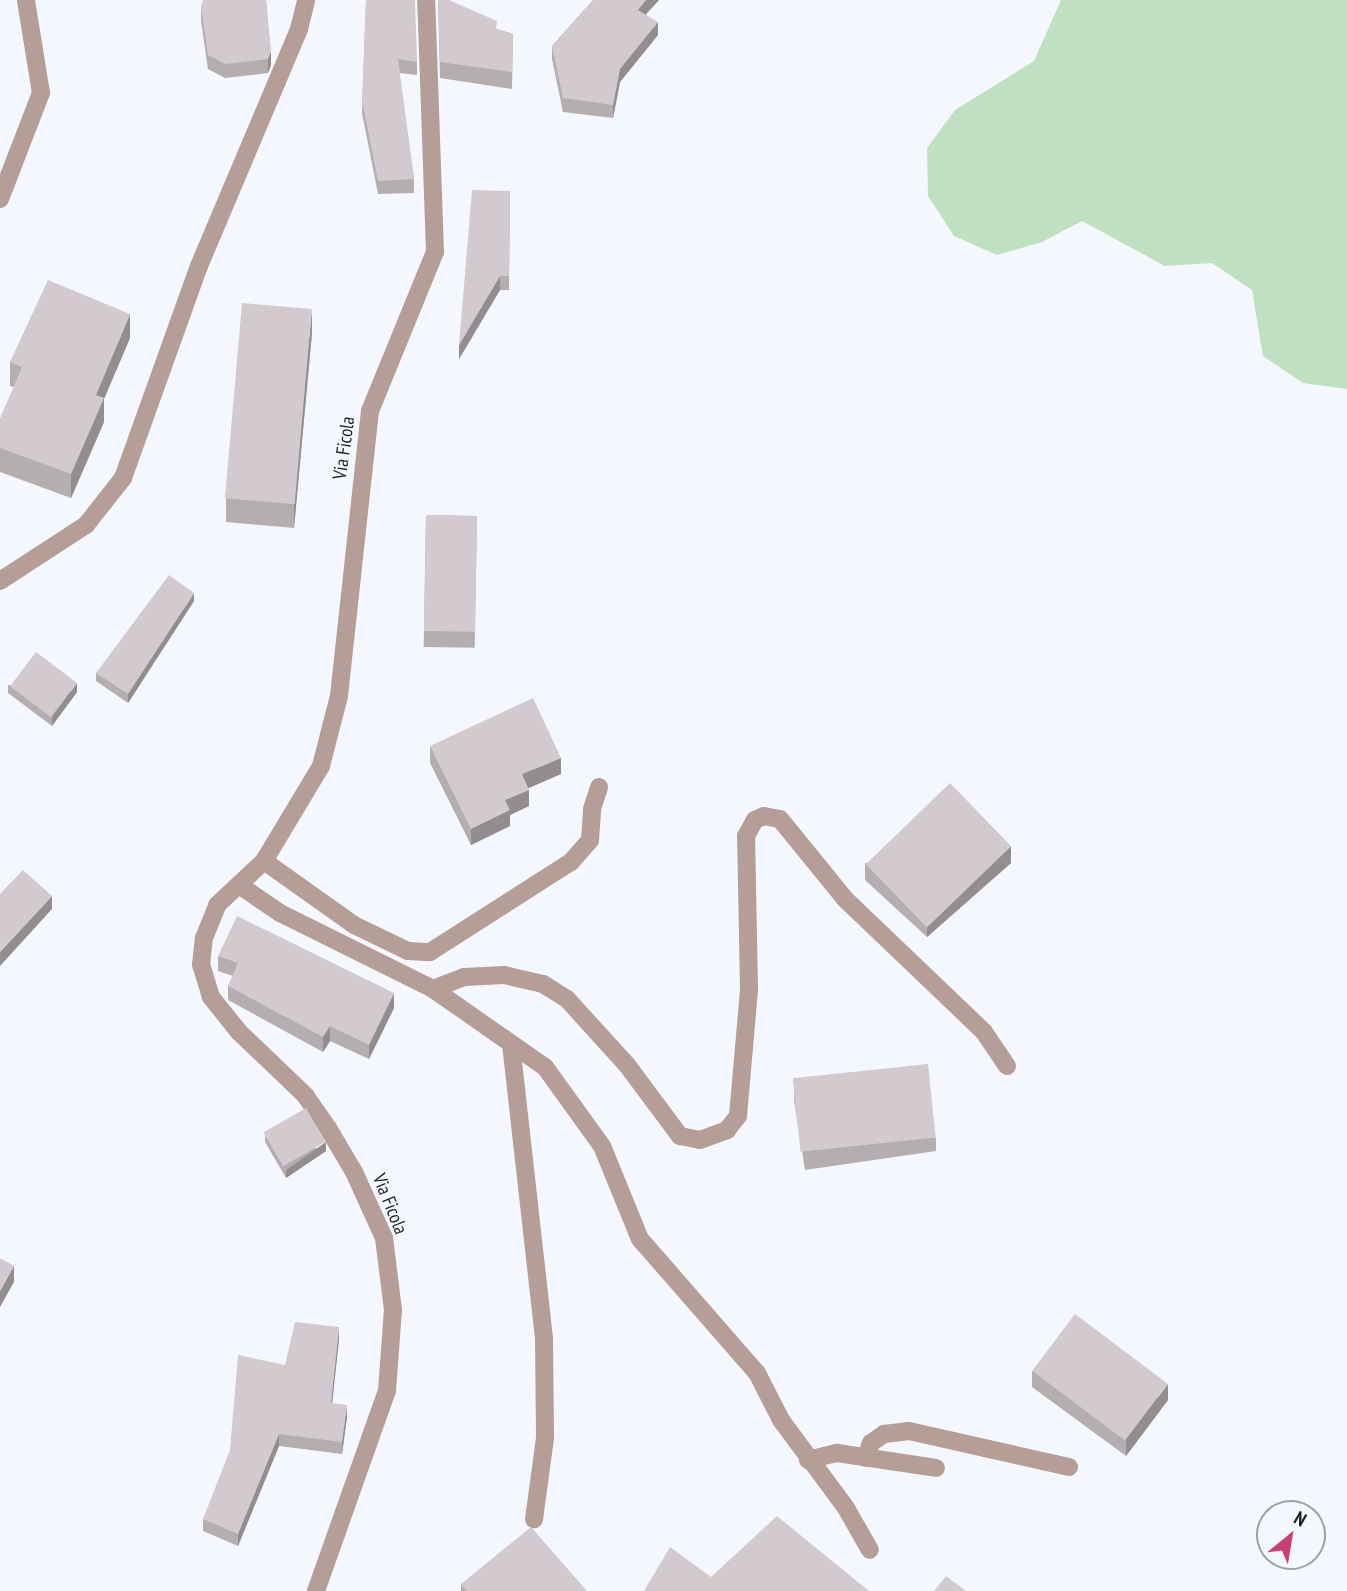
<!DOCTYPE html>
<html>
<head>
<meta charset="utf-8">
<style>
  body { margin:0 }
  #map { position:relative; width:1347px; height:1591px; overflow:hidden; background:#f5f7fe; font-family:"PT Sans Narrow",sans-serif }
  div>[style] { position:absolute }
  .green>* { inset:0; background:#c0e0c2 }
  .service>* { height:18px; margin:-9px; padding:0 9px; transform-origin:9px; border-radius:9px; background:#b49e97 }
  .minor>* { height:18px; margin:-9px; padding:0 9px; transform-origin:9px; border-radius:9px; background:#b49e97 }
  .wall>* { inset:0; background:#b5aeb1; transform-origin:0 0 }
  .shaded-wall>* { inset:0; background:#938d90 }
  .building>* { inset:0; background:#d2cace; transform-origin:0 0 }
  span { translate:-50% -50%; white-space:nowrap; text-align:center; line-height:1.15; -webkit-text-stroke:5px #f5f7fe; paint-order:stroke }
  .street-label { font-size:19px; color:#1f2023 }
  .north { position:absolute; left:1256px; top:1500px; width:70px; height:70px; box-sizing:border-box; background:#f5f7fe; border:2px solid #9fa1a6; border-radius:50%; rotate:30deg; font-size:19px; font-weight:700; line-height:28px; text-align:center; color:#1f2023 }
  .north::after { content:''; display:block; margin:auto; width:24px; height:32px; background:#ca3e72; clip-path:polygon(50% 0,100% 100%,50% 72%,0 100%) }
</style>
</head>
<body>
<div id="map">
  <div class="green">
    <div style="clip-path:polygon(1061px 0,1347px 0,1347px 389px,1303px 383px,1263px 356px,1252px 290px,1212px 263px,1165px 266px,1082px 221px,1042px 242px,997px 255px,954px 236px,928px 196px,927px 148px,955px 110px,1034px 61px)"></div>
  </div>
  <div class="service">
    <div style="left:123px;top:478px;width:225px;rotate:-70.3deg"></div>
    <div style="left:199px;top:266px;width:257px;rotate:-67.1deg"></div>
    <div style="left:299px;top:29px;width:30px;rotate:-76deg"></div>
    <div style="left:264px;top:861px;width:110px;rotate:35.4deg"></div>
    <div style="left:354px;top:925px;width:60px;rotate:25.7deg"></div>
    <div style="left:408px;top:951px;width:22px;rotate:3deg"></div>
    <div style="left:430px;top:952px;width:167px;rotate:-32.6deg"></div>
    <div style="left:571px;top:862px;width:29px;rotate:-49deg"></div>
    <div style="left:590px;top:840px;width:31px;rotate:-86deg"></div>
    <div style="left:592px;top:809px;width:23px;rotate:-72deg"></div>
    <div style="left:239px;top:885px;width:50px;rotate:34.3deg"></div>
    <div style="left:280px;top:913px;width:171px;rotate:26.4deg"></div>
    <div style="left:433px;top:989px;width:136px;rotate:34.9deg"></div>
    <div style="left:545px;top:1067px;width:97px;rotate:54.2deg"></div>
    <div style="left:602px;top:1146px;width:100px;rotate:67.8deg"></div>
    <div style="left:640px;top:1239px;width:178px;rotate:48.9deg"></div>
    <div style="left:757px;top:1373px;width:53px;rotate:62.9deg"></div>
    <div style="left:781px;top:1420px;width:109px;rotate:53.5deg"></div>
    <div style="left:846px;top:1508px;width:48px;rotate:60.3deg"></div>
    <div style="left:433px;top:989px;width:33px;rotate:-21deg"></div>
    <div style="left:464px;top:977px;width:40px;rotate:-2.9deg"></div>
    <div style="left:504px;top:975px;width:40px;rotate:13deg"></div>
    <div style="left:543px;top:984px;width:28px;rotate:32deg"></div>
    <div style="left:567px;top:999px;width:89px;rotate:47.7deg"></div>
    <div style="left:627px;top:1065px;width:89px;rotate:53.3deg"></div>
    <div style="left:680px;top:1136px;width:20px;rotate:11deg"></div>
    <div style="left:700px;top:1140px;width:29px;rotate:-20deg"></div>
    <div style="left:727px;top:1130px;width:18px;rotate:-52deg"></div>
    <div style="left:738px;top:1116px;width:127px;rotate:-85deg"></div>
    <div style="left:749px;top:989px;width:153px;rotate:-91.1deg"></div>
    <div style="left:746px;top:836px;width:18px;rotate:-61deg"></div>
    <div style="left:755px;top:820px;width:10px;rotate:-24deg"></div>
    <div style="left:764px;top:816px;width:16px;rotate:11deg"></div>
    <div style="left:780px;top:819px;width:103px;rotate:50.9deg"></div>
    <div style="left:845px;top:899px;width:192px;rotate:43.7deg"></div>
    <div style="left:984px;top:1032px;width:41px;rotate:55.9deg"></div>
    <div style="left:511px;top:1044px;width:296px;rotate:83.6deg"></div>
    <div style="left:544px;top:1338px;width:100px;rotate:89.4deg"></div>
    <div style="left:545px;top:1438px;width:82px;rotate:97.7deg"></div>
    <div style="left:866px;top:1458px;width:16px;rotate:-72deg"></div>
    <div style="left:871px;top:1443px;width:16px;rotate:-35deg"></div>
    <div style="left:884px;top:1434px;width:25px;rotate:-7deg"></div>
    <div style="left:909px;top:1431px;width:164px;rotate:12.7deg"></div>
    <div style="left:808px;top:1460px;width:30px;rotate:-14deg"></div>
    <div style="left:837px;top:1453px;width:100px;rotate:8.6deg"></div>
  </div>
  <div class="minor">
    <div style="left:0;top:199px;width:114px;rotate:-68.9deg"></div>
    <div style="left:41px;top:93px;width:94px;rotate:-99.2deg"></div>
    <div style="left:0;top:581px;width:103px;rotate:-33.1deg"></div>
    <div style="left:86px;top:525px;width:60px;rotate:-51.8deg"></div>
    <div style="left:316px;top:1591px;width:212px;rotate:-70.5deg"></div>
    <div style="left:387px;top:1391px;width:81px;rotate:-85.8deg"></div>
    <div style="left:393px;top:1310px;width:73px;rotate:-97.1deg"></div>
    <div style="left:384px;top:1238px;width:72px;rotate:-114.4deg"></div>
    <div style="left:354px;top:1172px;width:51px;rotate:-120.6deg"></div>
    <div style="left:328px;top:1128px;width:39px;rotate:-125deg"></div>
    <div style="left:306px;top:1096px;width:93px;rotate:-136.3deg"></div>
    <div style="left:239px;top:1032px;width:45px;rotate:-128.7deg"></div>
    <div style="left:211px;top:997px;width:34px;rotate:-107deg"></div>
    <div style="left:201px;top:965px;width:27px;rotate:-84deg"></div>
    <div style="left:204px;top:938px;width:35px;rotate:-68deg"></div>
    <div style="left:217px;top:905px;width:64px;rotate:-43.1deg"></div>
    <div style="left:264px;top:861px;width:111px;rotate:-59deg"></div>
    <div style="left:321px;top:766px;width:72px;rotate:-75.6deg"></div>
    <div style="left:339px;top:696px;width:287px;rotate:-83.8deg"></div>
    <div style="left:370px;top:411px;width:172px;rotate:-67.8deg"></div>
    <div style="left:435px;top:252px;width:252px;rotate:-92deg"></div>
  </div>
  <div class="wall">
    <div style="clip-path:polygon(266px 0,271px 65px,268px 73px,225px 78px,208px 69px,201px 21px,201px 7px)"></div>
    <div style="clip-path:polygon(366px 0,417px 62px,417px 75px,399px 73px,414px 179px,414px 193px,378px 194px,362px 113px)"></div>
    <div style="clip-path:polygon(438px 0,497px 29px,513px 34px,512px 89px,440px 78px)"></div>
    <div style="clip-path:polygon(593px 0,659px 0,646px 14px,658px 35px,620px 82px,613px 118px,563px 112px,552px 59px,552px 46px)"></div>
    <div style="clip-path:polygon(510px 191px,509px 290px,500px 290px,459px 359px)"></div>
    <div style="clip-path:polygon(312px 333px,294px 528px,226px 522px,226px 498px)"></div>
    <div style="clip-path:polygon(130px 338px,104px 398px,104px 422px,71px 498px,0 472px,0 419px,14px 387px,10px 386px,10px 362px)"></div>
    <div style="left:426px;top:515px;width:51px;height:132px;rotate:1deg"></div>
    <div style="clip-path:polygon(194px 601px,128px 703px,96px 681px,96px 673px)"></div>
    <div style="clip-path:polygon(8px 685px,77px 692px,52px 726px,8px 693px)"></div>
    <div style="clip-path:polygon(430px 746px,561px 774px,528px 788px,529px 806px,510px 815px,510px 826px,471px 845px,430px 763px)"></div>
    <div style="clip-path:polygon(865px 863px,1011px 863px,927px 937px,865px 880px)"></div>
    <div style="clip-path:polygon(218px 956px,394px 1008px,369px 1059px,330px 1041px,323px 1052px,228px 1000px,228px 986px,233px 976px,218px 971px)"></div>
    <div style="clip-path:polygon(794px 1087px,936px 1138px,936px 1151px,805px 1170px,794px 1100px)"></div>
    <div style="clip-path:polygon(265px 1134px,326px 1151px,286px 1178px,265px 1142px)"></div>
    <div style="clip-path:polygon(339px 1339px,332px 1403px,347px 1417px,342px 1454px,279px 1446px,238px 1546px,203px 1531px,203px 1519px)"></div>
    <div style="clip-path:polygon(1032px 1371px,1168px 1400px,1126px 1456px,1032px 1387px)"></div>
    <div style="clip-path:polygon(461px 1584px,587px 1591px,461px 1591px)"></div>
  </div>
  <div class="shaded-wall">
    <div style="clip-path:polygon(646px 0,659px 0,638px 23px,638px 10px)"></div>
    <div style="clip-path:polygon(658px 22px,658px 35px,620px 82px,613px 118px,613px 105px,620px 69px)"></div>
    <div style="clip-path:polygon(271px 51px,271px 65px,268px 73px,268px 59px)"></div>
    <div style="clip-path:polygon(500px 276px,500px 290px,459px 359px,459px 345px)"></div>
    <div style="clip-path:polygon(312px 309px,312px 333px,294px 528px,294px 505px)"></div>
    <div style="clip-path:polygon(130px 314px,130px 338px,96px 418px,96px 395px)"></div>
    <div style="clip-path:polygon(104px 398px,104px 422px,71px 498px,71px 474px)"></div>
    <div style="clip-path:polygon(194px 593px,194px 601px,128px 703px,128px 694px)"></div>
    <div style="clip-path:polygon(77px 683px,77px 692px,52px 726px,52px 717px)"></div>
    <div style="clip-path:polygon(561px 758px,561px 774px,522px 791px,522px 774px)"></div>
    <div style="clip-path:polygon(529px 790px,529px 806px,510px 815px,510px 826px,471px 845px,471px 829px,505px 800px)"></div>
    <div style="clip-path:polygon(1011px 846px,1011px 863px,927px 937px,927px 921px)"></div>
    <div style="clip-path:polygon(52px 896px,52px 909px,0 966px,0 952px)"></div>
    <div style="clip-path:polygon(394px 993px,394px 1008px,369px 1059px,369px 1045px)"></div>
    <div style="clip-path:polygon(330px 1026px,330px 1041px,323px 1052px,323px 1037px)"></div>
    <div style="clip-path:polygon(326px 1142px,326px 1151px,286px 1178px,286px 1170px)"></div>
    <div style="clip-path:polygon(14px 1266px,14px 1282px,0 1307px,0 1291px)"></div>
    <div style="clip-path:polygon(339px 1327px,339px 1339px,331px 1414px,331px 1403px)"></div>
    <div style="clip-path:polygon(1168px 1384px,1168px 1400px,1126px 1456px,1126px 1439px)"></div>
    <div style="clip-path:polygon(347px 1405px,347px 1417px,342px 1454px,342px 1442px)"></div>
    <div style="clip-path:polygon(279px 1434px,279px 1446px,238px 1546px,238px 1534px)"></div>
  </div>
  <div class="building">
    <div style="clip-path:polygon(203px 0,266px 0,271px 51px,268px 59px,225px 64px,208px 55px,201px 7px)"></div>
    <div style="clip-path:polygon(366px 0,415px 0,417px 62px,398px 59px,414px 179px,378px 181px,362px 100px)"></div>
    <div style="clip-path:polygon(438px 0,449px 0,497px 21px,496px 29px,513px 34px,512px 72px,440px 62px)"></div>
    <div style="clip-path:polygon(593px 0,646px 0,638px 10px,658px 22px,620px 69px,613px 105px,563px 98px,552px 46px)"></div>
    <div style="clip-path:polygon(472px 190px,510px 191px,509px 276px,500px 276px,459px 345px)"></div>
    <div style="clip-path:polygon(48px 280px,130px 314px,96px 395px,104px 398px,71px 474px,0 448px,0 419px,22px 367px,10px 362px)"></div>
    <div style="left:242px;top:303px;width:70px;height:196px;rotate:5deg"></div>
    <div style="left:426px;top:515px;width:51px;height:116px;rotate:1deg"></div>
    <div style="clip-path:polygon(169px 575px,194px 593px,128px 694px,96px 673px)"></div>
    <div style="left:36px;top:652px;width:51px;height:43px;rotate:37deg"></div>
    <div style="clip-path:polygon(533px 698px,561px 758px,522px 774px,529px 790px,505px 800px,510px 810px,471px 829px,430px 746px)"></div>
    <div style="left:950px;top:783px;width:88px;height:117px;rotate:46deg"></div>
    <div style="clip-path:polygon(23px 870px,52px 896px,0 952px,0 894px)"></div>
    <div style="clip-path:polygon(237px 916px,394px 993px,369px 1045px,330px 1026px,323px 1037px,228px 986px,238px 963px,218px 956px)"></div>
    <div style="left:928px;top:1064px;width:74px;height:136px;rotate:84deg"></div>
    <div style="left:306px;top:1108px;width:39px;height:49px;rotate:60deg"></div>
    <div style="clip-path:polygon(0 1258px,14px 1266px,0 1291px)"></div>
    <div style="left:1075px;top:1314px;width:116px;height:71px;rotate:37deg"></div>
    <div style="clip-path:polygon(295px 1322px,339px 1327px,331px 1403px,347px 1405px,342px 1442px,279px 1434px,238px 1534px,203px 1519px,230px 1450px,238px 1355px,285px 1365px)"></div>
    <div style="clip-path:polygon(777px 1516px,869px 1591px,644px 1591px,670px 1547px,711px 1577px)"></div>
    <div style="clip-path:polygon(531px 1527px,587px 1591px,467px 1591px,461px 1584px)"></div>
    <div style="clip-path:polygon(946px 1576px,966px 1591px,934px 1591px)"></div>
  </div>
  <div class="street-label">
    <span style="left:344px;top:448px;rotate:-82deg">Via Ficola</span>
    <span style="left:390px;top:1204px;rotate:68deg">Via Ficola</span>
  </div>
  <div class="north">N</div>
</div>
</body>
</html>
